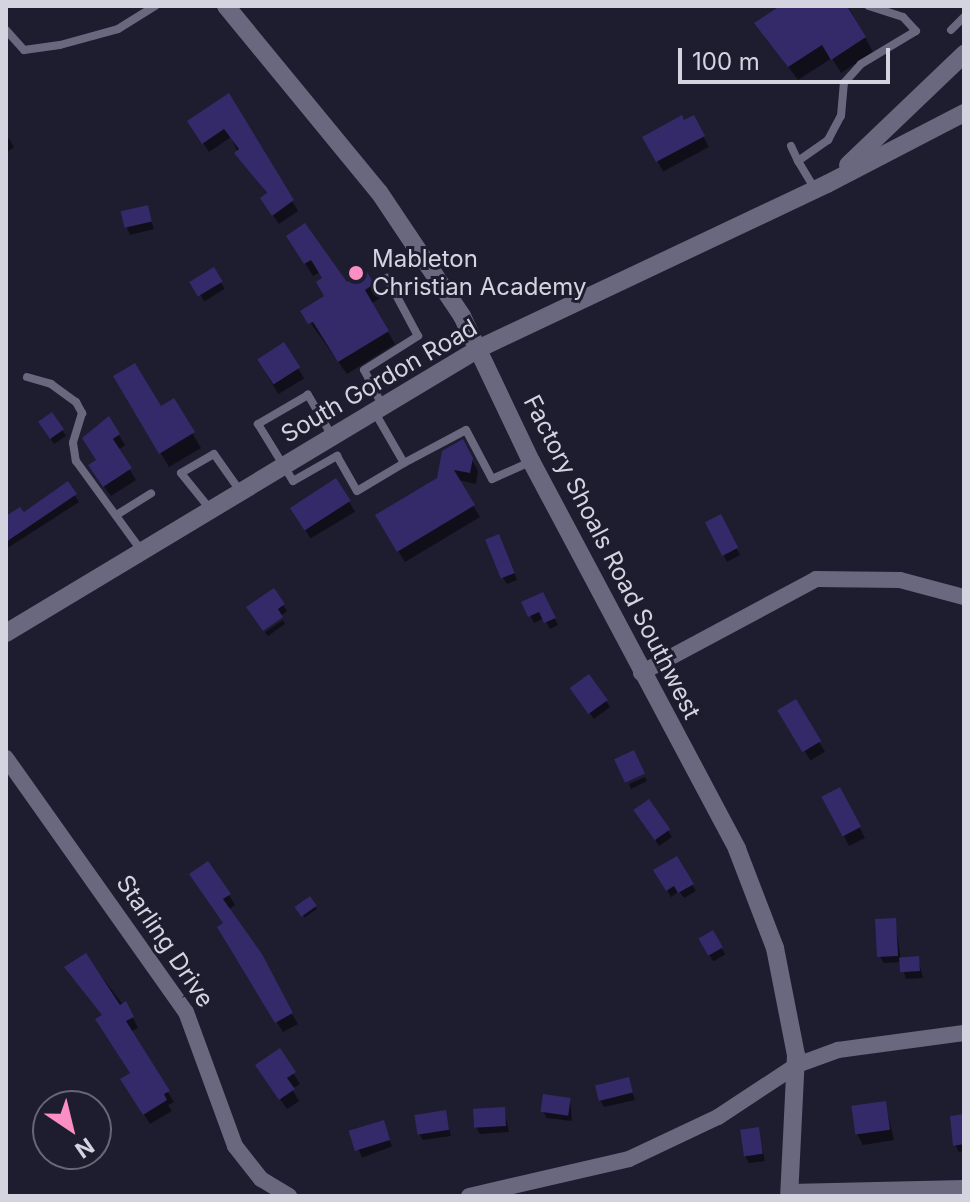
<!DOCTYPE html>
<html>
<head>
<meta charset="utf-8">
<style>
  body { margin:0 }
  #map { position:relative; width:970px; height:1202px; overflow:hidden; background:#1e1c2f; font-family:Inter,sans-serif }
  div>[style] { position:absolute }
  .shadow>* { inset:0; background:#0007; transform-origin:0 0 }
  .building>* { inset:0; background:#342969; transform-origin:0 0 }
  .service>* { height:8px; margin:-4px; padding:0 4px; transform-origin:4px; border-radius:4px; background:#69687f }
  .minor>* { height:16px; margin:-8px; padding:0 8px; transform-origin:8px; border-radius:8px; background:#69687f }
  .tertiary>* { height:18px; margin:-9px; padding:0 9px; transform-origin:9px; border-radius:9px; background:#69687f }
  .dots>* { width:22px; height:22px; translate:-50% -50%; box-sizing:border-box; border:4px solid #1e1c2f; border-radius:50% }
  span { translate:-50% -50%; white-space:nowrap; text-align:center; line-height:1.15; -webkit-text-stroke:6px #1e1c2f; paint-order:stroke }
  .poi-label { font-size:24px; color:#d4d4e1 }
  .left { translate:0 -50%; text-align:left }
  .street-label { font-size:24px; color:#d4d4e1 }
  .frame { position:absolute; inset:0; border:8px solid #d4d4e1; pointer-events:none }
  .north { position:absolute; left:32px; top:1090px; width:80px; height:80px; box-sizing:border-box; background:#1e1c2f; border:2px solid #676676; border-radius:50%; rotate:145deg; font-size:22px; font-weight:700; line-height:32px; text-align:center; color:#d4d4e1 }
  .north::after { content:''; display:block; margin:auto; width:28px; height:36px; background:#fb8fc4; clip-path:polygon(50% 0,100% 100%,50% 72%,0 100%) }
  .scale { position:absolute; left:678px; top:48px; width:212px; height:36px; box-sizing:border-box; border:4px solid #d4d4e1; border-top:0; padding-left:10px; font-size:24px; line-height:28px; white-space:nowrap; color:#d4d4e1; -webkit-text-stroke:6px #1e1c2f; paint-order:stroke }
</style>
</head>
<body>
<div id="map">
  <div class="shadow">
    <div style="clip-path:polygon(784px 6px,848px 6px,873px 52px,841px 73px,832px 58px,798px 80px,756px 23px)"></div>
    <div style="clip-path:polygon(228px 96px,298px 211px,279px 224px,268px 208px,268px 195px,242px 162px,231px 137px,209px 152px,195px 131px)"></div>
    <div style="left:693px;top:117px;width:34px;height:52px;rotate:62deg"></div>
    <div style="clip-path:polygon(6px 134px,14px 147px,6px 153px)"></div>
    <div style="clip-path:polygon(147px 208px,154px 229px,130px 235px,127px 228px)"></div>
    <div style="clip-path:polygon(288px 237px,347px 284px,365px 273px,380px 298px,371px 304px,395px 344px,347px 374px,302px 311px,326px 297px,324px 279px,320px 272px,313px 276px)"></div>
    <div style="left:213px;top:270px;width:22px;height:24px;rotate:58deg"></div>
    <div style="left:284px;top:345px;width:39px;height:30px;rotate:59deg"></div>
    <div style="clip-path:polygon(115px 377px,160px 408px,173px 401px,201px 448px,169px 467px)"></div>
    <div style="clip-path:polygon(109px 419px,125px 445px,118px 450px,136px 480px,111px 496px,96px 476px)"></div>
    <div style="clip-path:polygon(40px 422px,62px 430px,66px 436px,54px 444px)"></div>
    <div style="clip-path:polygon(462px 442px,478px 471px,476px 484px,458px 480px,480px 517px,405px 562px,377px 516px,439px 480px)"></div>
    <div style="left:336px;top:480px;width:37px;height:52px;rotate:59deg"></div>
    <div style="clip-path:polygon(68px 484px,79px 502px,6px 549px,6px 519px,23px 515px)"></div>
    <div style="clip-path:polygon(707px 523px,724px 523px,740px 555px,727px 562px)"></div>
    <div style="clip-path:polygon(502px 543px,517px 580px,507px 584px,503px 578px)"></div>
    <div style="clip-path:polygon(546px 601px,558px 625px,550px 629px,544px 618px,534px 623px,524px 603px)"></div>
    <div style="clip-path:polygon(283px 605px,287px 611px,263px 629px,253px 614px)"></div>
    <div style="clip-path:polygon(283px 620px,285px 624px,268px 636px,265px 632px)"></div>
    <div style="clip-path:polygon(576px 695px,606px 701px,610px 707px,594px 719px)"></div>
    <div style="left:795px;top:702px;width:58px;height:17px;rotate:59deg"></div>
    <div style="clip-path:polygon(645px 777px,647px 781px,631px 789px,629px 784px)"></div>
    <div style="clip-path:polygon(846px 800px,865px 838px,849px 846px,844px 836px)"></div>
    <div style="clip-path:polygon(649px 802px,672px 837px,659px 846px,640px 817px)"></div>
    <div style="clip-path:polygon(676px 859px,696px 891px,684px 898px,679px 891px,671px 897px,656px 871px)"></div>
    <div style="clip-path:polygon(192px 874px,229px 895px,235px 905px,228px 910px,298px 1024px,283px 1032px,219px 928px,225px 924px)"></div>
    <div style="left:310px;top:899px;width:12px;height:15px;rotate:55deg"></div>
    <div style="clip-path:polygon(895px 920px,901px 960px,918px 958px,923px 978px,906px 979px,901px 962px,884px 963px,880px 957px)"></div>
    <div style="left:712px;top:933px;width:25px;height:14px;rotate:58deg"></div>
    <div style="clip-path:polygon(86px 956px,133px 1018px,138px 1028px,130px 1032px,174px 1102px,168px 1105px,172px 1111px,150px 1124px,123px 1080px,132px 1074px,104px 1016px)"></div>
    <div style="clip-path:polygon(279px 1051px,300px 1084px,292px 1089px,299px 1101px,287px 1109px,264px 1076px)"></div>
    <div style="clip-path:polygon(628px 1079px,635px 1100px,604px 1107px,600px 1100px)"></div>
    <div style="clip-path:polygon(570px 1099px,572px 1121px,547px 1118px,543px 1111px)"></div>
    <div style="clip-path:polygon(885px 1103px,894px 1140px,863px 1145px,857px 1134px)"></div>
    <div style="clip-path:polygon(504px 1109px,509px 1132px,480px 1134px,476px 1127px)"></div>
    <div style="clip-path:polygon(445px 1112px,451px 1136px,423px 1140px,419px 1134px)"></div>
    <div style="clip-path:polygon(964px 1116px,964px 1151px,959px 1152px,955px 1145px)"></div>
    <div style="left:383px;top:1123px;width:25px;height:32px;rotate:69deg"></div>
    <div style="clip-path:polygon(758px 1130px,765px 1161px,749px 1163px,745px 1156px)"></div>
  </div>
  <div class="building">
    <div style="clip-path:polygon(780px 6px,847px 6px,866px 37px,831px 60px,822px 45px,788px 67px,754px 23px)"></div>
    <div style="clip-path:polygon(229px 93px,294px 200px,272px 216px,260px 198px,267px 193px,234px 153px,239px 149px,224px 129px,202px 144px,187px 121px)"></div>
    <div style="clip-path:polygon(682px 115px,684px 120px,694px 115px,705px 136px,656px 162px,642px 137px)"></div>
    <div style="left:148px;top:205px;width:17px;height:28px;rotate:77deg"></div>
    <div style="clip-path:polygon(305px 223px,347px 282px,366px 270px,374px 284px,365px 290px,389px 331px,338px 362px,313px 322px,308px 324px,300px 311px,324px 296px,316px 282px,322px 278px,311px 260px,304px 264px,286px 236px)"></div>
    <div style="left:214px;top:267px;width:17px;height:29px;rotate:59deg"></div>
    <div style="left:284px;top:342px;width:30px;height:32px;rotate:57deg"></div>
    <div style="clip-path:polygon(135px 363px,161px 406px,174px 398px,195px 432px,159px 454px,113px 376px)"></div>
    <div style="left:52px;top:412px;width:21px;height:17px;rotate:55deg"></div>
    <div style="clip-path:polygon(109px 416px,120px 434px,113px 439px,132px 468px,103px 487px,88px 465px,96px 460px,82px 438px)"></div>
    <div style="clip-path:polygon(463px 439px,473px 458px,470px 473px,454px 470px,475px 505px,397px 552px,375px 515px,437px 478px,442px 451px)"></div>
    <div style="left:336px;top:478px;width:27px;height:55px;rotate:57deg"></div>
    <div style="clip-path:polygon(68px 481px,77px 494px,6px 542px,6px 516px,20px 507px,24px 512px)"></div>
    <div style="left:721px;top:514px;width:38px;height:18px;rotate:63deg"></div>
    <div style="left:499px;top:534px;width:42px;height:15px;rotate:68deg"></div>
    <div style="clip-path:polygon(274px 588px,285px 604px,278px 609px,283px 617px,263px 631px,246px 607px)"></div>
    <div style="clip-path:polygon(543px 592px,556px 618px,544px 623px,539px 612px,528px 617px,521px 602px)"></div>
    <div style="left:589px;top:674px;width:32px;height:24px;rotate:54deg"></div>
    <div style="left:796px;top:699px;width:49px;height:22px;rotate:59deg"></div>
    <div style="left:634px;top:750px;width:26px;height:22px;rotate:65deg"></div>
    <div style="left:840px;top:787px;width:45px;height:21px;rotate:62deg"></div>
    <div style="left:649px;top:799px;width:37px;height:19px;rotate:55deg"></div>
    <div style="clip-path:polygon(677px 856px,694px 884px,678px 893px,674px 886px,666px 891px,653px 870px)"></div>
    <div style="clip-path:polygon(208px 861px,231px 894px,223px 899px,262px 954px,293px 1013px,275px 1023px,217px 927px,223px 923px,189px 874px)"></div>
    <div style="left:310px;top:896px;width:12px;height:19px;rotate:55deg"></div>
    <div style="left:896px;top:918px;width:38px;height:21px;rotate:87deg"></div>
    <div style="left:713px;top:930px;width:20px;height:17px;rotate:60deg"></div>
    <div style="clip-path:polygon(86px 953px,120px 1005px,126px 1001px,134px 1017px,126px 1021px,170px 1091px,164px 1094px,167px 1100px,143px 1115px,120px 1079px,130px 1073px,95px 1019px,102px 1015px,64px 967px)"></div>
    <div style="left:919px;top:956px;width:15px;height:20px;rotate:86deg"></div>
    <div style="clip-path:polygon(280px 1048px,296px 1072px,287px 1078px,295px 1089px,279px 1100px,255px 1065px)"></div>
    <div style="left:629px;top:1077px;width:16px;height:35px;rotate:76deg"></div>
    <div style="left:543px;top:1094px;width:28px;height:18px;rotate:8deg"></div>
    <div style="left:886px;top:1101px;width:29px;height:35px;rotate:82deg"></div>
    <div style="left:505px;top:1107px;width:19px;height:32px;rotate:87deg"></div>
    <div style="left:446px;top:1110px;width:20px;height:32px;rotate:81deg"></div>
    <div style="clip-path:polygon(964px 1114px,964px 1144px,953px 1146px,950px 1116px)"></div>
    <div style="left:384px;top:1120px;width:21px;height:37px;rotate:73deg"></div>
    <div style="left:759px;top:1127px;width:27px;height:19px;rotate:82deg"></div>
  </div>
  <div class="service">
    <div style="left:6px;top:30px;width:27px;rotate:48deg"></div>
    <div style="left:24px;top:50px;width:36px;rotate:-8deg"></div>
    <div style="left:60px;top:45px;width:60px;rotate:-15.4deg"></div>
    <div style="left:118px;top:29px;width:44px;rotate:-31.9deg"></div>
    <div style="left:951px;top:30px;width:18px;rotate:-45deg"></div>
    <div style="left:791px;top:146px;width:17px;rotate:65deg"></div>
    <div style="left:798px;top:161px;width:37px;rotate:-35deg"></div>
    <div style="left:828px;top:140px;width:27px;rotate:-62deg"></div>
    <div style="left:841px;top:116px;width:33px;rotate:-85deg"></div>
    <div style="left:844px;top:83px;width:25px;rotate:-48deg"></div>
    <div style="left:861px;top:64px;width:64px;rotate:-31deg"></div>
    <div style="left:916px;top:31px;width:19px;rotate:-133deg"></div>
    <div style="left:903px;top:17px;width:36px;rotate:-162deg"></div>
    <div style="left:798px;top:161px;width:33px;rotate:59deg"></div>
    <div style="left:27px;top:377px;width:25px;rotate:16deg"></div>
    <div style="left:51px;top:384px;width:31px;rotate:36deg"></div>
    <div style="left:76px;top:402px;width:13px;rotate:61deg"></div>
    <div style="left:82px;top:413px;width:31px;rotate:107deg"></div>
    <div style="left:73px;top:443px;width:18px;rotate:81deg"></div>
    <div style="left:76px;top:461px;width:110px;rotate:53.9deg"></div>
    <div style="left:382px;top:405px;width:39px;rotate:-117deg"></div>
    <div style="left:364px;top:370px;width:64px;rotate:-32.2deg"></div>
    <div style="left:418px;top:336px;width:66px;rotate:-118.1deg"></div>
    <div style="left:332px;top:436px;width:48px;rotate:-120.3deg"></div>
    <div style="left:308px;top:395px;width:58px;rotate:149.9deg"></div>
    <div style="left:258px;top:424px;width:67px;rotate:58.4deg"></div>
    <div style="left:293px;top:481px;width:51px;rotate:-29.6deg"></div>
    <div style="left:337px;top:456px;width:40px;rotate:60.3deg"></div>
    <div style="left:357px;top:491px;width:55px;rotate:-30.8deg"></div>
    <div style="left:404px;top:463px;width:60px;rotate:-120deg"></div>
    <div style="left:404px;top:463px;width:70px;rotate:-28deg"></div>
    <div style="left:466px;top:430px;width:55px;rotate:62deg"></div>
    <div style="left:492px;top:479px;width:42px;rotate:-24.1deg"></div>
    <div style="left:210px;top:509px;width:46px;rotate:-128.9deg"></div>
    <div style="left:181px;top:473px;width:38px;rotate:-30deg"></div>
    <div style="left:214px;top:454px;width:45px;rotate:54.9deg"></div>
    <div style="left:118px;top:514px;width:39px;rotate:-32deg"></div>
  </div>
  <div class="minor">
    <div style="left:641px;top:673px;width:199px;rotate:-28.2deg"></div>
    <div style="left:816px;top:579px;width:84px;rotate:0.7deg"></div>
    <div style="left:900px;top:580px;width:66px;rotate:14.9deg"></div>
    <div style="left:6px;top:758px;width:311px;rotate:54.7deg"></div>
    <div style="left:186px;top:1012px;width:143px;rotate:69.9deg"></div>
    <div style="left:235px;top:1146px;width:42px;rotate:51.8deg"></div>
    <div style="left:261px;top:1179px;width:33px;rotate:31deg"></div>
    <div style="left:790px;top:1192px;width:174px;rotate:-1.3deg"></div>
    <div style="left:469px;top:1196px;width:164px;rotate:-13deg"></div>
    <div style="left:629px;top:1159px;width:98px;rotate:-25.3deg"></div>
    <div style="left:718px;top:1117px;width:95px;rotate:-33.4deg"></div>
    <div style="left:797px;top:1065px;width:44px;rotate:-20.1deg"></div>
    <div style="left:838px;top:1050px;width:127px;rotate:-7.7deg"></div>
  </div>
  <div class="tertiary">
    <div style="left:226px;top:6px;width:241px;rotate:50.6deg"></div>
    <div style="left:379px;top:192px;width:149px;rotate:56.2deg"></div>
    <div style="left:462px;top:316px;width:161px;rotate:64.6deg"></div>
    <div style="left:531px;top:461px;width:439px;rotate:62deg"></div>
    <div style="left:737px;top:849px;width:106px;rotate:69deg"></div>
    <div style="left:775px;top:948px;width:109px;rotate:78.9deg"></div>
    <div style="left:796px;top:1055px;width:141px;rotate:92.8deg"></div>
    <div style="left:848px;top:165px;width:161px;rotate:-43.7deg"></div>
    <div style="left:6px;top:633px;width:553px;rotate:-31.02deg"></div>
    <div style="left:480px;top:348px;width:384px;rotate:-25.3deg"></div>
    <div style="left:827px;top:184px;width:154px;rotate:-27.4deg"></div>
  </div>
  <div class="dots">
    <div style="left:356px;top:273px;background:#fb8fc4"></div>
  </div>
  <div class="poi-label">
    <span class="left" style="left:372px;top:273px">Mableton<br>Christian Academy</span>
  </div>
  <div class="street-label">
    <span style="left:379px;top:381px;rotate:-30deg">South Gordon Road</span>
    <span style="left:612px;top:557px;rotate:63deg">Factory Shoals Road Southwest</span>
    <span style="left:165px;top:941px;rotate:56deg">Starling Drive</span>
  </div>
  <div class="frame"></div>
  <div class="north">N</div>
  <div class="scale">100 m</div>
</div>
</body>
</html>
